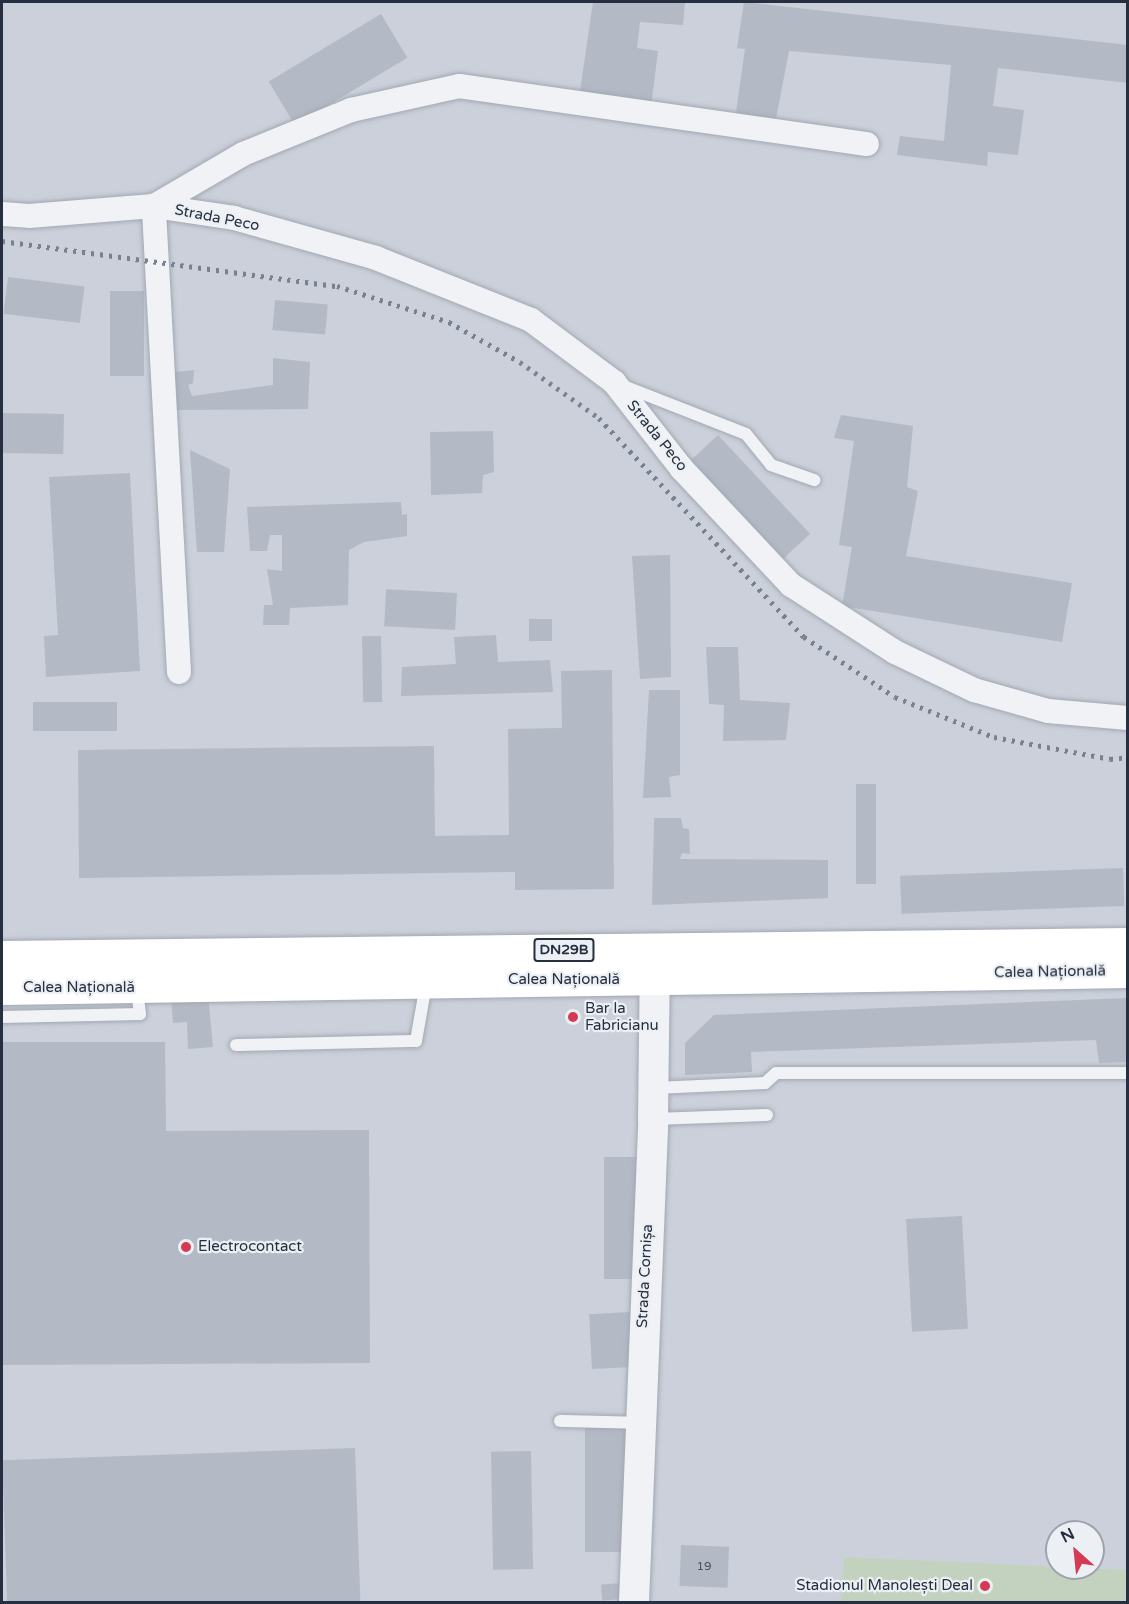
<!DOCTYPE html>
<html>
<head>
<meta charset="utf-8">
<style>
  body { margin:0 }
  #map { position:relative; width:1129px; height:1604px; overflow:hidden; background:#dde1e8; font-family:"Varela Round",sans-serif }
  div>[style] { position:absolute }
  .built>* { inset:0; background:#cbd0da }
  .green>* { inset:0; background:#c3d2be }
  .building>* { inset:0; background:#b4bac5; transform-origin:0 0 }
  .roads { filter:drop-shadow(0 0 2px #a2a8b2) drop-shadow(0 0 2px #a2a8b2) }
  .service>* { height:12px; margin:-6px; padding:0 6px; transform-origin:6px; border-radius:6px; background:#f0f2f6 }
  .minor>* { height:24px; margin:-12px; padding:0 12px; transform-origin:12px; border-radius:12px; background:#f0f2f6 }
  .tertiary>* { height:30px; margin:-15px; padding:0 15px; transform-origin:15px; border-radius:15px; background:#f0f2f6 }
  .primary>* { height:33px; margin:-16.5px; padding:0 16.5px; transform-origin:16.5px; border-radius:16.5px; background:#fff }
  .rail>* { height:4.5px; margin-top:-2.25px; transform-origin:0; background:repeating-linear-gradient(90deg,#768192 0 3px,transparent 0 9px) }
  .dots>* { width:16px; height:16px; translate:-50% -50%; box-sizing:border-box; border:3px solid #ecf0f5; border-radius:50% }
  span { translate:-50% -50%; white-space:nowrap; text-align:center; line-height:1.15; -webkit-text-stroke:4.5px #ecf0f5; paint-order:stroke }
  .number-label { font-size:12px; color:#4a5260 }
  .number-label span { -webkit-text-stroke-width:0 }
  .shield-label span { padding:2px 4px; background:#ecf0f5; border:2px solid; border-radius:4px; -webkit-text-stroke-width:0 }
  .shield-label { font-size:14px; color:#262f3f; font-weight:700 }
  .street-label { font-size:15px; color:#262f3f }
  .poi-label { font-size:15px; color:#262f3f }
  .left { translate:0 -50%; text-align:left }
  .right { translate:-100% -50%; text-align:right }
  .frame { position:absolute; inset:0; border:3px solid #262f3f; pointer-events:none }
  .north { position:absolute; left:1045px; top:1520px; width:60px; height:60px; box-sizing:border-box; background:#ecf0f5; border:2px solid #9da3ac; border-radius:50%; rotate:333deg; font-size:16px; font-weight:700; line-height:24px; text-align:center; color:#262f3f }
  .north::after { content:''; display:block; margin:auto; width:21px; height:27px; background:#d43b53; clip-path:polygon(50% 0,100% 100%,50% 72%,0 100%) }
</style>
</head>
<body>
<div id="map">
  <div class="built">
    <div style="clip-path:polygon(evenodd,2px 2px,1127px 2px,1127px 1602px,2px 1602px,2px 2px,1057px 1532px,1093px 1532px,1093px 1568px,1057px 1568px,1057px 1532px)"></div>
  </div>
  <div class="green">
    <div style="clip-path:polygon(844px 1557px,1127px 1570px,1127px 1602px,841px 1602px)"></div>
  </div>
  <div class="building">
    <div style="clip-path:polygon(593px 2px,685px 2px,683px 25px,640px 22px,637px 48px,658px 51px,651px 107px,579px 98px)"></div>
    <div style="clip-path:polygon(744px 2px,1128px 45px,1128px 83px,998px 68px,993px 106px,1024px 110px,1018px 155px,988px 152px,987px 166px,897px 155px,900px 136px,944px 141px,951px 65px,789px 51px,775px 124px,735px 119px,745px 49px,737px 48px)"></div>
    <div style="left:381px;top:14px;width:51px;height:131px;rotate:59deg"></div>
    <div style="left:8px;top:277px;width:77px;height:37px;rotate:7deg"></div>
    <div style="left:110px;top:291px;width:34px;height:85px"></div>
    <div style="left:275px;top:300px;width:53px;height:30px;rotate:5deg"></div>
    <div style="clip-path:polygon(273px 358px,310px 362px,308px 409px,176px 410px,167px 373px,194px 370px,193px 383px,188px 385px,192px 396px,273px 385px)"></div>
    <div style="left:2px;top:413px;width:62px;height:40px;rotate:1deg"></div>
    <div style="clip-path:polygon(841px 415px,913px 426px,907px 487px,918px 491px,906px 556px,1072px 583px,1062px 642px,842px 606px,852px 547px,839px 545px,854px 441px,834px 438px)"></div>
    <div style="clip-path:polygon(493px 431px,494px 472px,483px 475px,482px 493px,431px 495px,430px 432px)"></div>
    <div style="left:718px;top:435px;width:135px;height:37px;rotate:47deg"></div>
    <div style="clip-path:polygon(190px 450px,230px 469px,224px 552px,197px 552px)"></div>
    <div style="clip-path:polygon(130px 473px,140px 671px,46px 677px,44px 636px,58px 635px,49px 477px)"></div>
    <div style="clip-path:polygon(401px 502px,402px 515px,407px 514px,407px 536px,364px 542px,349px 550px,348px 605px,290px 608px,289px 625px,263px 625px,264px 605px,273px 605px,267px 569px,282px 571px,282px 535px,270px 535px,267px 551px,250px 551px,247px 507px)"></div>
    <div style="clip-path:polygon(670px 555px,671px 677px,640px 679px,632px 556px)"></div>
    <div style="left:457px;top:593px;width:37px;height:71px;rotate:93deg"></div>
    <div style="left:529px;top:619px;width:23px;height:22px"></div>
    <div style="clip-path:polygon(496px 635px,498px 662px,550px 660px,553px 692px,401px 696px,402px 667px,456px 664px,454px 637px)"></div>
    <div style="left:381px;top:636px;width:66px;height:19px;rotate:89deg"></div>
    <div style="clip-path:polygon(706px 647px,738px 647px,740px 700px,790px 703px,786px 740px,723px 741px,724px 705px,709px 704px)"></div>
    <div style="clip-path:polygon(612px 670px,614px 889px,515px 890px,515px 872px,79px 878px,78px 750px,434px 746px,435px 836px,509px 835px,508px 729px,562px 728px,561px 671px)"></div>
    <div style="clip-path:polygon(649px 690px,680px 690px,680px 775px,669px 777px,671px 797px,643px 798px)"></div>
    <div style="left:33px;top:702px;width:84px;height:29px"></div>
    <div style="left:856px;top:784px;width:20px;height:100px"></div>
    <div style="clip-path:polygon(654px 818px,681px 818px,683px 828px,689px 829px,690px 854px,682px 853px,680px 859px,828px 860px,828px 898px,652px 905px)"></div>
    <div style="left:1123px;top:868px;width:38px;height:223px;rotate:88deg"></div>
    <div style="clip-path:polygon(171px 995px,208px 995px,213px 1047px,188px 1049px,187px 1022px,173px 1023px)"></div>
    <div style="clip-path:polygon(1128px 998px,1128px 1062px,1099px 1063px,1096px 1040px,751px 1052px,752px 1072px,685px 1075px,685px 1043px,714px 1015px)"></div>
    <div style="clip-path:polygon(2px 1042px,165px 1042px,166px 1131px,369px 1130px,370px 1363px,2px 1365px)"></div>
    <div style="left:604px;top:1157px;width:40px;height:122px"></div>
    <div style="left:962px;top:1216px;width:113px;height:56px;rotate:87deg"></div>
    <div style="left:630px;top:1312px;width:55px;height:41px;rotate:87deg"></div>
    <div style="left:585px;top:1428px;width:48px;height:124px"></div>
    <div style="left:355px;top:1448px;width:154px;height:353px;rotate:88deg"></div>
    <div style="left:531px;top:1451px;width:118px;height:40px;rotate:89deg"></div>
    <div style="left:681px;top:1545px;width:48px;height:41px;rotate:2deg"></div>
    <div style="left:623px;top:1583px;width:16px;height:22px;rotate:86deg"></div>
  </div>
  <div class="roads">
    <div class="service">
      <div style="left:621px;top:385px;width:134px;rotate:21.4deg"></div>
      <div style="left:746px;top:434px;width:40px;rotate:51deg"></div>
      <div style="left:771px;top:465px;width:46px;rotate:19.2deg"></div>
      <div style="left:2px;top:1017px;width:138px;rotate:-1.2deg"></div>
      <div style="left:140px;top:1014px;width:25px;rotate:-97deg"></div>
      <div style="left:236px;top:1045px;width:180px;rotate:-1.3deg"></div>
      <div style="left:416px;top:1041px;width:58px;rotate:-80deg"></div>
      <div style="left:655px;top:1088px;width:110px;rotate:-2.6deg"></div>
      <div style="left:765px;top:1083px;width:15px;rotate:-42deg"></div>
      <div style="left:776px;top:1073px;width:352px"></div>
      <div style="left:653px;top:1119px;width:114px;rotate:-2deg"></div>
      <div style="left:560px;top:1421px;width:80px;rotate:1.4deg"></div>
    </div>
    <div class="minor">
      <div style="left:2px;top:214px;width:27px;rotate:4deg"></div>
      <div style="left:29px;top:216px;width:125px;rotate:-4.6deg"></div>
      <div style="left:154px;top:206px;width:81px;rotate:8.5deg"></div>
      <div style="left:234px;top:218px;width:148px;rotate:15.7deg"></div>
      <div style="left:376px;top:258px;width:167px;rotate:21.8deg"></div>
      <div style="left:531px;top:320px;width:104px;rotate:36.8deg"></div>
      <div style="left:614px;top:382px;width:110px;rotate:52deg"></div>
      <div style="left:682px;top:469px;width:159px;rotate:46.8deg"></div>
      <div style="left:791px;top:585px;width:124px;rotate:32.8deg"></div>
      <div style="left:895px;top:652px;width:88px;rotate:25.7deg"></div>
      <div style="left:974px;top:690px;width:77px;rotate:15.8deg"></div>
      <div style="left:1048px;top:711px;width:80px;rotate:5deg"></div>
      <div style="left:179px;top:672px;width:467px;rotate:-93.1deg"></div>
      <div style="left:154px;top:206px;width:103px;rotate:-30.3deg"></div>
      <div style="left:243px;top:154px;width:117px;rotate:-22.2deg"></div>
      <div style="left:351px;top:110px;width:111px;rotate:-12.5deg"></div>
      <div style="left:459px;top:86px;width:412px;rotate:8.1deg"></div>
    </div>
    <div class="tertiary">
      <div style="left:634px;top:1602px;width:483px;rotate:-87.7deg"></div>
      <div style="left:653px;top:1119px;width:164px;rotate:-89.3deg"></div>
    </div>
    <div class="primary">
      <div style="left:2px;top:957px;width:1126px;rotate:-0.66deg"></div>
      <div style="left:2px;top:988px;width:1126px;rotate:-0.86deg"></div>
    </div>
  </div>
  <div class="rail">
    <div style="left:2px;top:241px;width:338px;rotate:7.7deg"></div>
    <div style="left:337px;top:286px;width:118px;rotate:17.8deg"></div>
    <div style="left:449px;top:322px;width:81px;rotate:29.4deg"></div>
    <div style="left:520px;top:362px;width:97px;rotate:35.3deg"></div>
    <div style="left:599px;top:418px;width:300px;rotate:46.9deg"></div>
    <div style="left:804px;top:637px;width:109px;rotate:33.4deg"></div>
    <div style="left:895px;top:697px;width:107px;rotate:22deg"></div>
    <div style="left:994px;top:737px;width:118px;rotate:10.7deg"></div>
    <div style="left:1110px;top:759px;width:18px;rotate:-6deg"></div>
  </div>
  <div class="dots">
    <div style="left:573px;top:1017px;background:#d43b53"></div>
    <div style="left:186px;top:1247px;background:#d43b53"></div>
    <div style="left:985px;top:1586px;background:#d43b53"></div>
  </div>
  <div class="number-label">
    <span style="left:704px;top:1567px">19</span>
  </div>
  <div class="shield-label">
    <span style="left:564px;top:950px">DN29B</span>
  </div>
  <div class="street-label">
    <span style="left:217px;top:218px;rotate:11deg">Strada Peco</span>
    <span style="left:657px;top:436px;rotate:51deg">Strada Peco</span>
    <span style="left:1050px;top:972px;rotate:-1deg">Calea Națională</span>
    <span style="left:564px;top:980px">Calea Națională</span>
    <span style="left:79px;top:988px">Calea Națională</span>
    <span style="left:645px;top:1276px;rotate:-87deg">Strada Cornișa</span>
  </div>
  <div class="poi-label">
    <span class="left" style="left:585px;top:1017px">Bar la<br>Fabricianu</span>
    <span class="left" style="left:198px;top:1247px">Electrocontact</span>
    <span class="right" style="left:973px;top:1586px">Stadionul Manolești Deal</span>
  </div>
  <div class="frame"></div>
  <div class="north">N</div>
</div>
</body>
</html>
